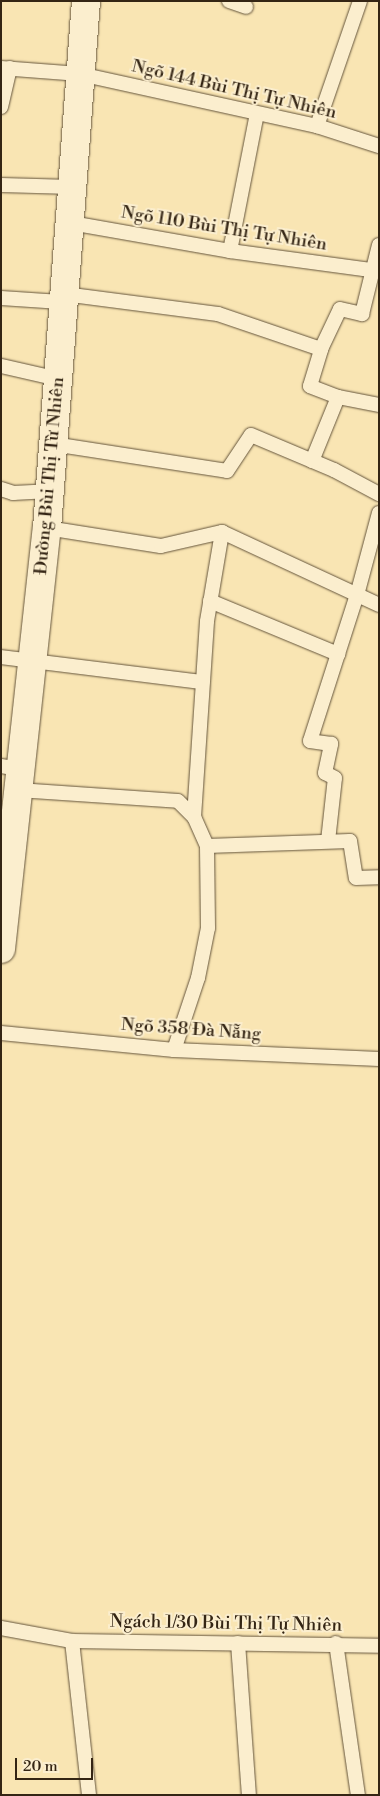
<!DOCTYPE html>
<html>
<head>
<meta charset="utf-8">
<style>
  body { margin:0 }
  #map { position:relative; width:380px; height:1796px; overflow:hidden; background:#f9e5b3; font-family:"Libre Bodoni",serif }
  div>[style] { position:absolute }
  .roads { filter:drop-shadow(0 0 1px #65553c) drop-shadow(0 0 1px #65553c) }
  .lane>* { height:14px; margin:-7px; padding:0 7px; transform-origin:7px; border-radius:7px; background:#fbeece }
  .secondary>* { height:28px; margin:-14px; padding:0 14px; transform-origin:14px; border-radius:14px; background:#fbeece }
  span { translate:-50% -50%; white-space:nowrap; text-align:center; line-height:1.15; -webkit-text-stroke:4px #fbeece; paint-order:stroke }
  .street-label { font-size:18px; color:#342514 }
  .frame { position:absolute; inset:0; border:2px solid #342514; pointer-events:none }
  .scale { position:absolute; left:15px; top:1758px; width:78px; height:22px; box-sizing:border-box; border:2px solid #342514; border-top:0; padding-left:6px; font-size:15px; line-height:18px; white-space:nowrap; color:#342514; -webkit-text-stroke:4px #fbeece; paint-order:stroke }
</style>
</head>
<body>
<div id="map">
  <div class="roads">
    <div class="lane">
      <div style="left:229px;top:1px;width:18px;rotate:19deg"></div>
      <div style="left:1px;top:68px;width:79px;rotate:4.3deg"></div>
      <div style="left:80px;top:74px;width:243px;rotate:12.4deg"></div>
      <div style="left:317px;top:126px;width:65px;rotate:17.9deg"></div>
      <div style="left:1px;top:107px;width:40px;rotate:-77deg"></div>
      <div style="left:317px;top:126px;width:132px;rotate:-71deg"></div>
      <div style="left:1px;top:185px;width:71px;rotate:1.6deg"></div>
      <div style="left:71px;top:223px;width:161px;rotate:10deg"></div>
      <div style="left:230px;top:251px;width:142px;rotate:7.7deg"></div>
      <div style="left:230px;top:251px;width:140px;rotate:-78.9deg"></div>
      <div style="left:1px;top:298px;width:60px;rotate:3.8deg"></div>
      <div style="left:61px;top:302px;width:9px;rotate:-69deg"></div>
      <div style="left:64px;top:294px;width:155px;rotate:7.4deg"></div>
      <div style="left:218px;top:314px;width:109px;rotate:18.8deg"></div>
      <div style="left:1px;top:366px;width:58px;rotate:12.8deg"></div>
      <div style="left:338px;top:397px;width:42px;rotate:11deg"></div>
      <div style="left:53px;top:444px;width:176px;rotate:8.8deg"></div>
      <div style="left:227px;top:471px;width:43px;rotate:-56.3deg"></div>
      <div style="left:251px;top:435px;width:90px;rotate:22.9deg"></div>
      <div style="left:334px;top:470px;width:51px;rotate:28.1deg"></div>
      <div style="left:312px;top:461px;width:69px;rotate:-67.9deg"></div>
      <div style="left:338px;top:397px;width:30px;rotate:-159deg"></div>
      <div style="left:310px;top:386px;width:39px;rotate:-73deg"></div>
      <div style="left:321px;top:349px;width:44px;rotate:-64.6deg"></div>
      <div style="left:340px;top:309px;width:23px;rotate:13deg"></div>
      <div style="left:362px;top:314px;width:71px;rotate:-76.2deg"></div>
      <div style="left:1px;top:489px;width:13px;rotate:18deg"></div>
      <div style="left:13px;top:493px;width:36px;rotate:-3deg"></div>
      <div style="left:47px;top:528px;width:115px;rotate:9deg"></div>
      <div style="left:161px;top:546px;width:63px;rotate:-12.9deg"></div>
      <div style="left:222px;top:532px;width:173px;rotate:24.9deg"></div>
      <div style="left:210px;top:601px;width:139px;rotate:22.5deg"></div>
      <div style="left:1px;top:657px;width:203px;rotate:7.1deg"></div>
      <div style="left:1px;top:766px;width:19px;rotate:9deg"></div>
      <div style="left:18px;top:790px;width:160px;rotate:3.9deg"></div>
      <div style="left:178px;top:801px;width:23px;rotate:45deg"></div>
      <div style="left:328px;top:841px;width:63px;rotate:-83.7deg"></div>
      <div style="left:335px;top:778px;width:11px;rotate:-153deg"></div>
      <div style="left:325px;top:773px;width:30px;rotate:-78deg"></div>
      <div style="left:331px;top:744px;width:21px;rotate:-172deg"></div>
      <div style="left:310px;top:741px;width:153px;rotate:-72.2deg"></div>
      <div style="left:357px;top:595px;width:85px;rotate:-75deg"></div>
      <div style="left:207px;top:846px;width:143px;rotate:-2deg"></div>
      <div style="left:350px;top:841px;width:37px;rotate:81deg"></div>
      <div style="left:356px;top:878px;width:23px;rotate:-2deg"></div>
      <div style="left:1px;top:1033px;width:174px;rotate:5.6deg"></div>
      <div style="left:174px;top:1050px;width:205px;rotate:2.5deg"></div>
      <div style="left:174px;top:1050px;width:76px;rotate:-71.6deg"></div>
      <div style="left:198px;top:978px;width:51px;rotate:-78.7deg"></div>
      <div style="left:208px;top:928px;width:82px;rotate:-90.7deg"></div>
      <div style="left:207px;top:846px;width:32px;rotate:-114deg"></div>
      <div style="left:194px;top:817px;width:196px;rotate:-86.2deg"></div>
      <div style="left:207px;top:621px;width:90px;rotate:-80.4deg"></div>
      <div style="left:1px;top:1628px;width:72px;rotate:10.4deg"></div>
      <div style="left:72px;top:1641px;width:307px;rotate:0.9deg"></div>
      <div style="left:72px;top:1641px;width:155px;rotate:83.7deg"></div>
      <div style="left:238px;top:1643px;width:152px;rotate:85.9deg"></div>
      <div style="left:336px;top:1643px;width:154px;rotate:81.8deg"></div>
    </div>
    <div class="secondary">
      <div style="left:1px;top:949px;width:424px;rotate:-83.8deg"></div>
      <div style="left:47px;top:528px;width:528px;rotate:-85.77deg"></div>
    </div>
  </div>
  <div class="street-label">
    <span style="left:234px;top:90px;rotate:13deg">Ngõ 144 Bùi Thị Tự Nhiên</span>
    <span style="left:224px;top:229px;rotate:9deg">Ngõ 110 Bùi Thị Tự Nhiên</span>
    <span style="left:50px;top:476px;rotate:-85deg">Đường Bùi Thị Từ Nhiên</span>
    <span style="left:191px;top:1030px;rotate:4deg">Ngõ 358 Đà Nẵng</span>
    <span style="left:226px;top:1624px;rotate:1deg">Ngách 1/30 Bùi Thị Tự Nhiên</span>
  </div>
  <div class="frame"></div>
  <div class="scale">20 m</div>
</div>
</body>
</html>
